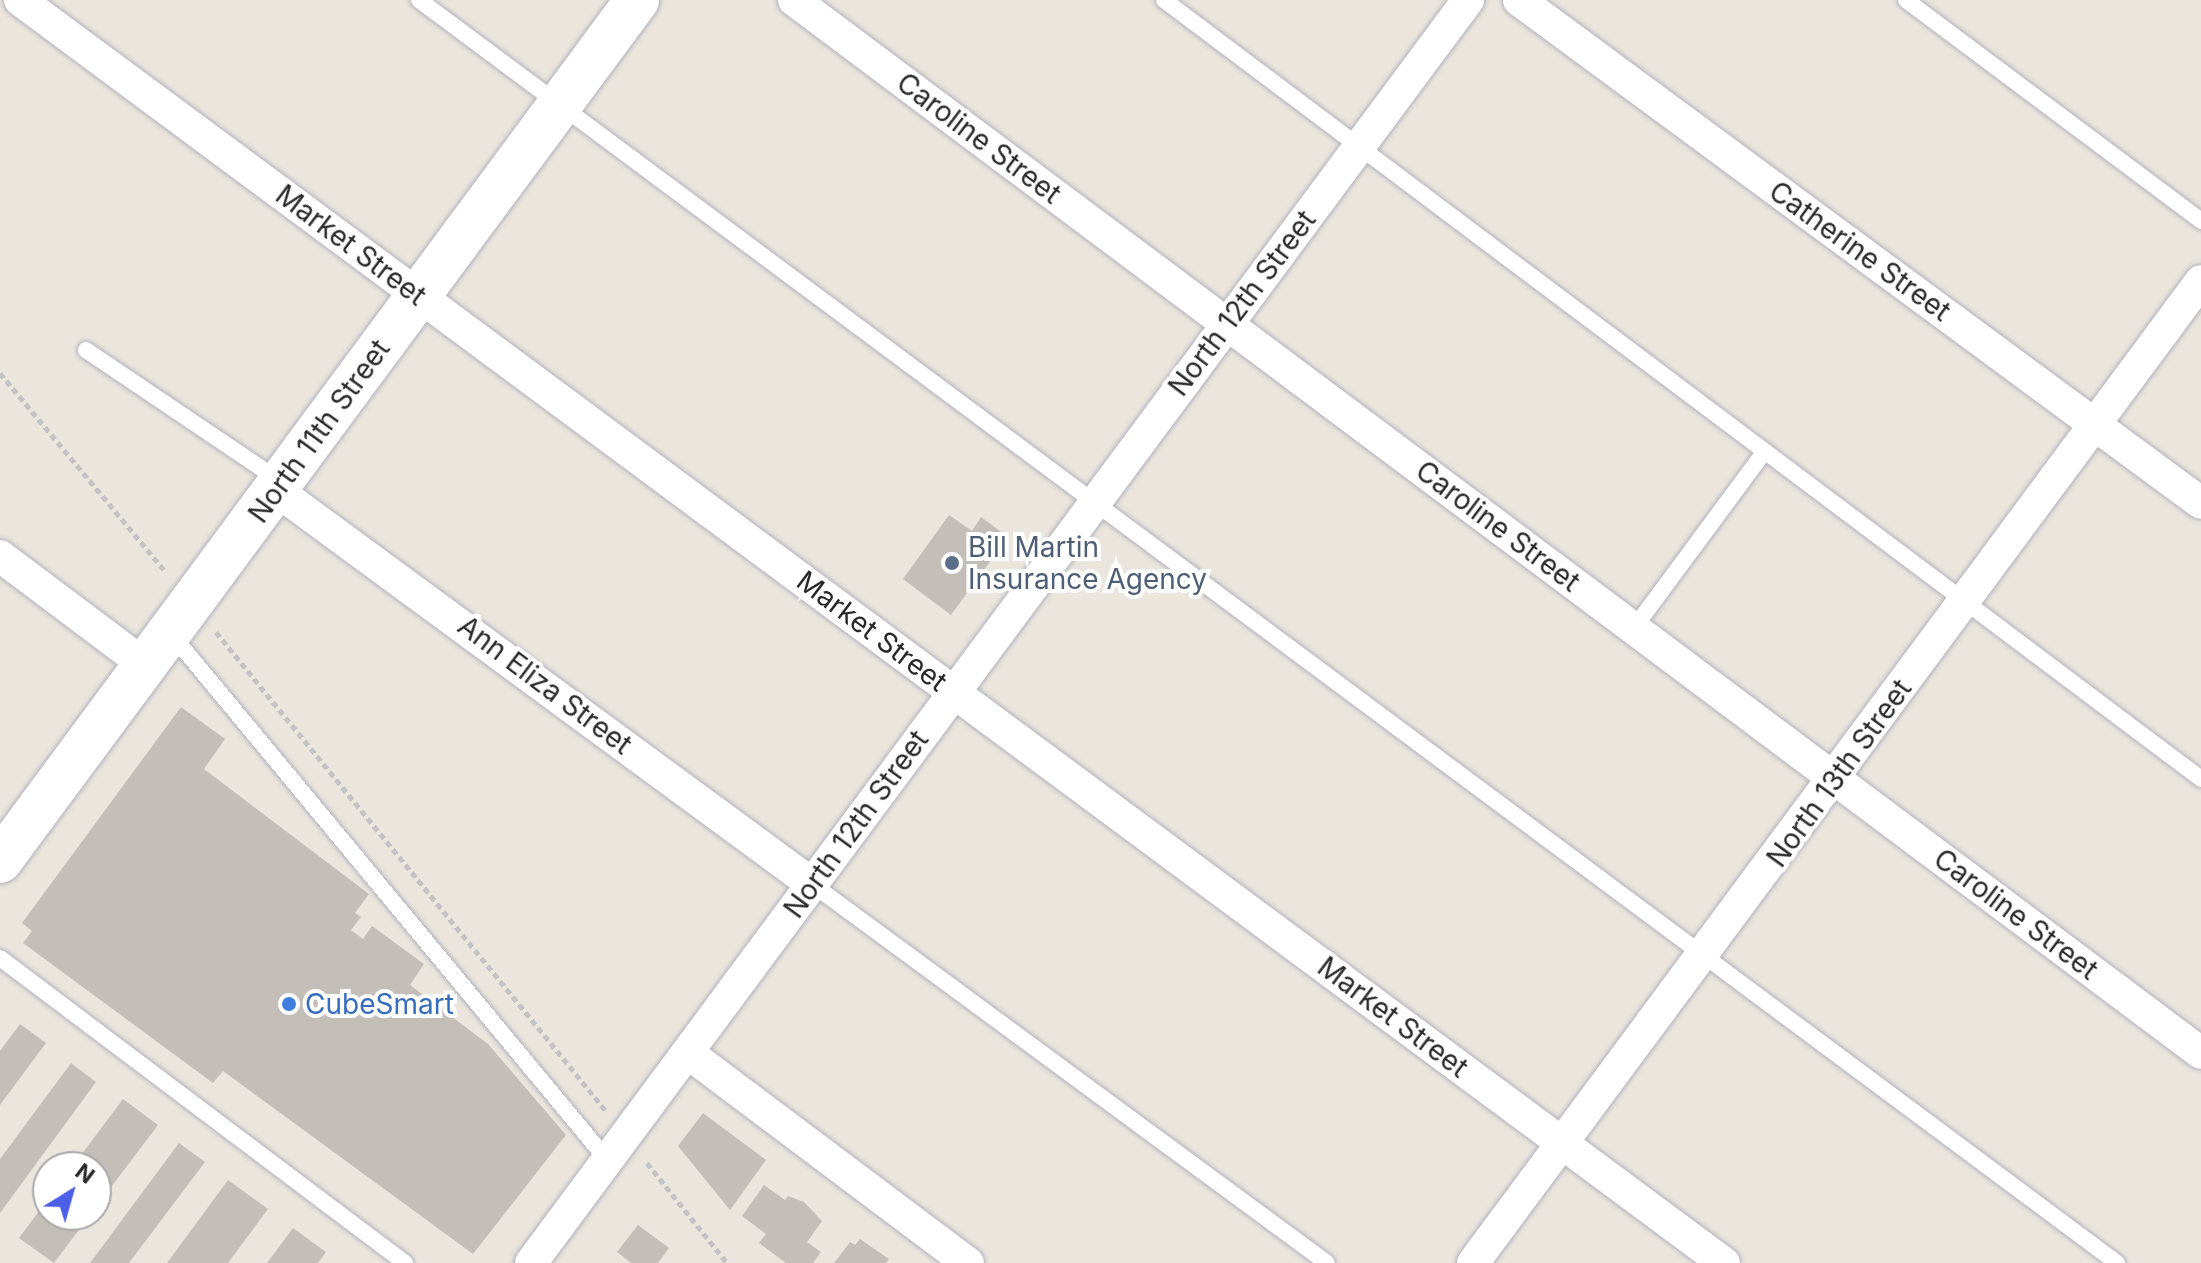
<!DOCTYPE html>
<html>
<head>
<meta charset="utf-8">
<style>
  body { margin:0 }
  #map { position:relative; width:2201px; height:1263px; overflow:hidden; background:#eae5dd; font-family:Inter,sans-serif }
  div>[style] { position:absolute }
  .building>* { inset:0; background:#c3bfb8 }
  .path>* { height:5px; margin-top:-2.5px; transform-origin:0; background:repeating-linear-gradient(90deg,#c3c3c3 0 6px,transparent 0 10px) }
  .roads { filter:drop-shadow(0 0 2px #b0b2bc) drop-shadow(0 0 2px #b0b2bc) }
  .lane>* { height:16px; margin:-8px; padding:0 8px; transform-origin:8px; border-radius:8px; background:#fff }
  .street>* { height:32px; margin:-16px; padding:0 16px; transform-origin:16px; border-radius:16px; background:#fff }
  .secondary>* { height:44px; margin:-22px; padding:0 22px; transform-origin:22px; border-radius:22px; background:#fff }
  .dots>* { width:22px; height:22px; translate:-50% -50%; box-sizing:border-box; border:4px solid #fff; border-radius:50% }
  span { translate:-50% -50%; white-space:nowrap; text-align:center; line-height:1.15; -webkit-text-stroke:8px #fff; paint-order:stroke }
  .street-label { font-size:28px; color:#292929 }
  .service-label { font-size:28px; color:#4e5e75 }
  .left { translate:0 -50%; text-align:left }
  .shop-label { font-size:28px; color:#366cbe }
  .north { position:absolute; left:32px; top:1151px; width:80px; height:80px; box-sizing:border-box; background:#fff; border:2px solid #a9a9a9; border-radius:50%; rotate:37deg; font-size:22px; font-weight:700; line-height:32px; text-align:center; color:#292929 }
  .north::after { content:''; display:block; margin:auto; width:28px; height:36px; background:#4d5fe7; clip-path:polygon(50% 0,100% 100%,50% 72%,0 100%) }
</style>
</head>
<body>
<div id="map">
  <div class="building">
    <div style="clip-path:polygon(949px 515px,972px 531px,981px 517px,1008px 537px,951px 615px,903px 579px)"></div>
    <div style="clip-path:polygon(181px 707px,225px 739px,204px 769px,369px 894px,355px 913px,361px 917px,351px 930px,363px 939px,372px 926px,424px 964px,410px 985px,488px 1044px,566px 1135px,473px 1254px,223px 1071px,213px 1083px,23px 943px,32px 931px,22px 923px)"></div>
    <div style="clip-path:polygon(20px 1024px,46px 1043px,0 1105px,0 1051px)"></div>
    <div style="clip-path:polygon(71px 1063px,96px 1082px,0 1213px,0 1159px)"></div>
    <div style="clip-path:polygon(123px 1099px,158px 1125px,96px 1207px,96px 1167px,72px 1167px)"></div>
    <div style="clip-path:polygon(703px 1113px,766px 1160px,730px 1210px,678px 1146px)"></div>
    <div style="clip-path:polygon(179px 1143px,205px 1162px,129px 1263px,90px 1263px)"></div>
    <div style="clip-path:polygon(228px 1180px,268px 1209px,228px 1263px,167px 1263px)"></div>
    <div style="clip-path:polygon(764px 1185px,785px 1200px,788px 1196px,804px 1202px,822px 1221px,807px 1242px,821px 1252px,813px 1263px,786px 1263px,759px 1243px,766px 1234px,742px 1216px)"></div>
    <div style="clip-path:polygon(48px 1199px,48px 1215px,90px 1215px,54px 1263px,19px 1238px)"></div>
    <div style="clip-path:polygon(638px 1225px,669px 1248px,658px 1263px,631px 1263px,617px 1252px)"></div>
    <div style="clip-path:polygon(293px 1228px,326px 1252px,318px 1263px,267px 1263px)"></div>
    <div style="clip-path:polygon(860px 1239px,889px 1259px,886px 1263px,834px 1263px,850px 1242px,855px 1245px)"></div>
  </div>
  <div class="path">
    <div style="left:0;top:373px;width:259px;rotate:50.2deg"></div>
    <div style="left:216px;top:632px;width:618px;rotate:50.85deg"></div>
    <div style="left:647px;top:1163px;width:128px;rotate:51.3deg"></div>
  </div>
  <div class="roads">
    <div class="lane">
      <div style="left:419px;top:0;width:2116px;rotate:36.64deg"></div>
      <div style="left:1164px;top:0;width:1297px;rotate:36.91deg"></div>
      <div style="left:1906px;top:0;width:369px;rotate:36.8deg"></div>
      <div style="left:86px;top:350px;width:234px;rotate:34deg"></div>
      <div style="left:1634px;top:628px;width:219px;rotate:-53.5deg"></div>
      <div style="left:172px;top:635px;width:683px;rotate:50.34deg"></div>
      <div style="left:812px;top:884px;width:639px;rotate:36.35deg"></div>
      <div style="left:0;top:958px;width:507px;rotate:36.98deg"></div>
    </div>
    <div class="street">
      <div style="left:20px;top:0;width:2121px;rotate:36.55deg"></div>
      <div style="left:794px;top:0;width:1757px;rotate:36.81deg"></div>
      <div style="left:1519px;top:0;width:847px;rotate:36.41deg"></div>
      <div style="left:276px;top:490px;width:665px;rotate:36.32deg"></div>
      <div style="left:0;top:556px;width:181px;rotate:36.9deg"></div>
      <div style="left:688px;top:1053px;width:350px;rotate:36.9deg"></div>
      <div style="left:531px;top:1263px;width:1573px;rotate:-53.43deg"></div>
      <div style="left:1473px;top:1263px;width:1222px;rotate:-53.45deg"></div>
    </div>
    <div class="secondary">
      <div style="left:0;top:861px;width:1071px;rotate:-53.5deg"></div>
    </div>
  </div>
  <div class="dots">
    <div style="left:952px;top:563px;background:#5c6f8a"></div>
    <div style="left:289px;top:1004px;background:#3f7fe0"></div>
  </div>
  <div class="street-label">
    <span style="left:979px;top:138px;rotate:37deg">Caroline Street</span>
    <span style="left:351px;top:245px;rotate:37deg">Market Street</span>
    <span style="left:1860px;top:251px;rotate:36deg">Catherine Street</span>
    <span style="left:1242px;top:303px;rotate:-53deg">North 12th Street</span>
    <span style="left:319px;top:431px;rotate:-54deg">North 11th Street</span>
    <span style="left:1498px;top:526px;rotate:37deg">Caroline Street</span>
    <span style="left:872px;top:631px;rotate:37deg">Market Street</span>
    <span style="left:545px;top:685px;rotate:37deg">Ann Eliza Street</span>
    <span style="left:1839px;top:773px;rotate:-54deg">North 13th Street</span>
    <span style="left:856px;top:824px;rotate:-54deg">North 12th Street</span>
    <span style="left:2016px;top:914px;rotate:37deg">Caroline Street</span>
    <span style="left:1393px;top:1017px;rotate:37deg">Market Street</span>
  </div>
  <div class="service-label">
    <span class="left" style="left:968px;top:563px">Bill Martin<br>Insurance Agency</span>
  </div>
  <div class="shop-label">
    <span class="left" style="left:305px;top:1004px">CubeSmart</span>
  </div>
  <div class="north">N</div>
</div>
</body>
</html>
